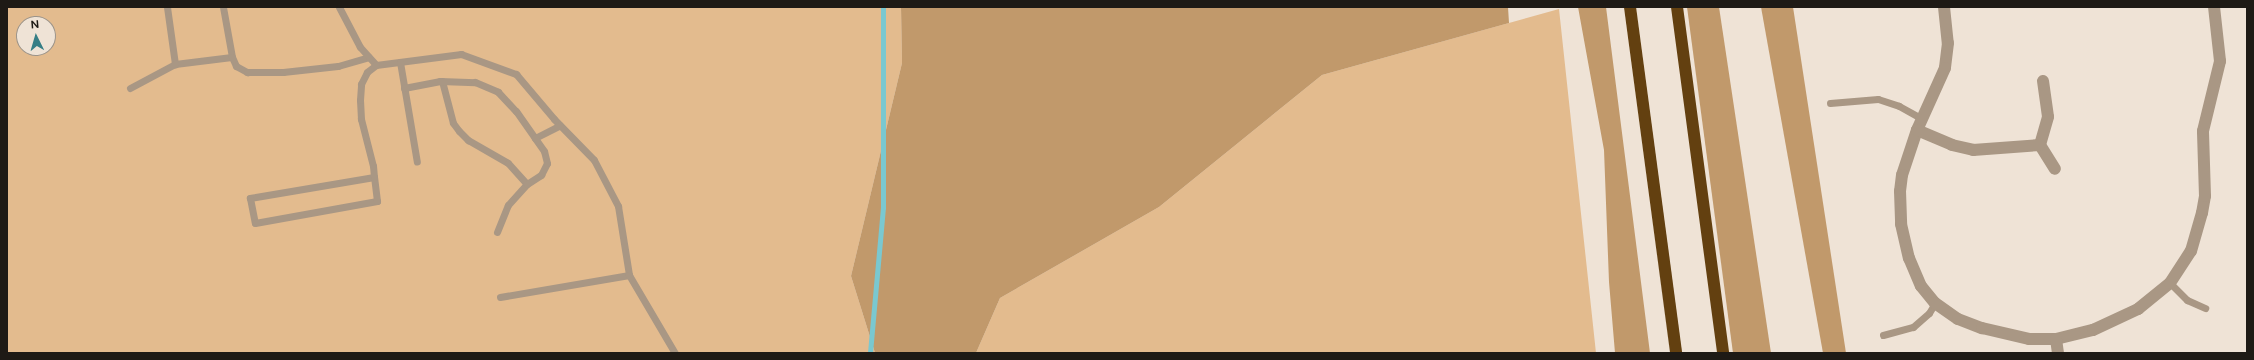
<!DOCTYPE html>
<html>
<head>
<meta charset="utf-8">
<style>
  body { margin:0 }
  #map { position:relative; width:2254px; height:360px; overflow:hidden; background:#efe3d6; font-family:Figtree,sans-serif }
  div>[style] { position:absolute }
  .green>* { inset:0; background:#e3bb8e }
  .forest>* { inset:0; background:#c1996b }
  .stream>* { height:4.5px; margin:-2.25px; padding:0 2.25px; transform-origin:2.25px; border-radius:2.25px; background:#7ac8d0 }
  .lane>* { height:7px; margin:-3.5px; padding:0 3.5px; transform-origin:3.5px; border-radius:3.5px; background:#a99784 }
  .street>* { height:12px; margin:-6px; padding:0 6px; transform-origin:6px; border-radius:6px; background:#a99784 }
  .highway>* { height:12px; margin:-6px; padding:0 6px; transform-origin:6px; border-radius:6px; background:#634010 }
  span { translate:-50% -50%; white-space:nowrap; text-align:center; line-height:1.15; -webkit-text-stroke:3px #efe3d6; paint-order:stroke }
  .frame { position:absolute; inset:0; border:8px solid #1e1a15; pointer-events:none }
  .north { position:absolute; left:16px; top:16px; width:40px; height:40px; box-sizing:border-box; background:#efe3d6; border:1px solid #9b9389; border-radius:50%; rotate:355deg; font-size:11px; font-weight:700; line-height:16px; text-align:center; color:#1e1a15 }
  .north::after { content:''; display:block; margin:auto; width:14px; height:18px; background:#367e85; clip-path:polygon(50% 0,100% 100%,50% 72%,0 100%) }
</style>
</head>
<body>
<div id="map">
  <div class="green">
    <div style="clip-path:polygon(evenodd,7px 7px,901px 7px,902px 63px,851px 276px,875px 353px,7px 353px,7px 7px,24px 24px,48px 24px,48px 48px,24px 48px,24px 24px)"></div>
    <div style="clip-path:polygon(1559px 9px,1596px 353px,976px 353px,1000px 298px,1159px 207px,1322px 75px)"></div>
  </div>
  <div class="forest">
    <div style="clip-path:polygon(901px 7px,1508px 7px,1509px 23px,1322px 75px,1159px 207px,1000px 298px,976px 353px,875px 353px,851px 276px,902px 63px)"></div>
    <div style="clip-path:polygon(1578px 7px,1606px 7px,1650px 353px,1615px 353px,1609px 282px,1604px 150px)"></div>
    <div style="clip-path:polygon(1687px 7px,1719px 7px,1771px 353px,1733px 353px)"></div>
    <div style="clip-path:polygon(1761px 7px,1793px 7px,1846px 353px,1823px 353px)"></div>
  </div>
  <div class="stream">
    <div style="left:870px;top:353px;width:146px;rotate:-84.9deg"></div>
    <div style="left:883px;top:208px;width:201px;rotate:-90deg"></div>
  </div>
  <div class="lane">
    <div style="left:167px;top:7px;width:58px;rotate:82deg"></div>
    <div style="left:175px;top:64px;width:57px;rotate:-7deg"></div>
    <div style="left:223px;top:7px;width:51px;rotate:79.8deg"></div>
    <div style="left:232px;top:57px;width:10px;rotate:66deg"></div>
    <div style="left:236px;top:66px;width:13px;rotate:29deg"></div>
    <div style="left:247px;top:72px;width:36px"></div>
    <div style="left:283px;top:72px;width:55px;rotate:-6.2deg"></div>
    <div style="left:338px;top:66px;width:32px;rotate:-16deg"></div>
    <div style="left:339px;top:7px;width:45px;rotate:62.3deg"></div>
    <div style="left:360px;top:47px;width:24px;rotate:48deg"></div>
    <div style="left:376px;top:65px;width:86px;rotate:-7.4deg"></div>
    <div style="left:461px;top:54px;width:59px;rotate:20deg"></div>
    <div style="left:516px;top:74px;width:59px;rotate:49.8deg"></div>
    <div style="left:554px;top:119px;width:57px;rotate:45.7deg"></div>
    <div style="left:594px;top:160px;width:52px;rotate:62.4deg"></div>
    <div style="left:618px;top:206px;width:70px;rotate:80.9deg"></div>
    <div style="left:400px;top:62px;width:101px;rotate:80.4deg"></div>
    <div style="left:442px;top:81px;width:43px;rotate:75.3deg"></div>
    <div style="left:453px;top:123px;width:10px;rotate:53deg"></div>
    <div style="left:459px;top:131px;width:13px;rotate:45deg"></div>
    <div style="left:468px;top:140px;width:46px;rotate:29.9deg"></div>
    <div style="left:508px;top:163px;width:28px;rotate:48deg"></div>
    <div style="left:130px;top:88px;width:51px;rotate:-28.1deg"></div>
    <div style="left:404px;top:88px;width:37px;rotate:-11deg"></div>
    <div style="left:440px;top:81px;width:35px;rotate:2deg"></div>
    <div style="left:475px;top:82px;width:25px;rotate:23deg"></div>
    <div style="left:498px;top:92px;width:26px;rotate:47deg"></div>
    <div style="left:516px;top:111px;width:33px;rotate:55deg"></div>
    <div style="left:535px;top:138px;width:28px;rotate:-27deg"></div>
    <div style="left:1830px;top:103px;width:48px;rotate:-4.8deg"></div>
    <div style="left:1878px;top:99px;width:22px;rotate:18deg"></div>
    <div style="left:1899px;top:106px;width:25px;rotate:29deg"></div>
    <div style="left:374px;top:177px;width:126px;rotate:170.4deg"></div>
    <div style="left:250px;top:198px;width:25px;rotate:79deg"></div>
    <div style="left:255px;top:223px;width:124px;rotate:-10.2deg"></div>
    <div style="left:377px;top:201px;width:24px;rotate:-97deg"></div>
    <div style="left:374px;top:177px;width:11px;rotate:-95deg"></div>
    <div style="left:373px;top:166px;width:49px;rotate:-104.3deg"></div>
    <div style="left:361px;top:119px;width:19px;rotate:-93deg"></div>
    <div style="left:360px;top:100px;width:16px;rotate:-86deg"></div>
    <div style="left:361px;top:84px;width:13px;rotate:-63deg"></div>
    <div style="left:367px;top:72px;width:11px;rotate:-38deg"></div>
    <div style="left:497px;top:232px;width:29px;rotate:-68deg"></div>
    <div style="left:508px;top:205px;width:28px;rotate:-48deg"></div>
    <div style="left:527px;top:184px;width:17px;rotate:-33deg"></div>
    <div style="left:541px;top:175px;width:13px;rotate:-63deg"></div>
    <div style="left:547px;top:163px;width:12px;rotate:-104deg"></div>
    <div style="left:544px;top:151px;width:16px;rotate:-125deg"></div>
    <div style="left:2170px;top:283px;width:24px;rotate:45deg"></div>
    <div style="left:2187px;top:300px;width:20px;rotate:24deg"></div>
    <div style="left:500px;top:297px;width:131px;rotate:-9.7deg"></div>
    <div style="left:629px;top:275px;width:91px;rotate:59.5deg"></div>
    <div style="left:1883px;top:335px;width:31px;rotate:-15deg"></div>
    <div style="left:1913px;top:327px;width:21px;rotate:-41deg"></div>
    <div style="left:1929px;top:313px;width:12px;rotate:-59deg"></div>
  </div>
  <div class="street">
    <div style="left:1944px;top:7px;width:36px;rotate:84deg"></div>
    <div style="left:1948px;top:43px;width:25px;rotate:97deg"></div>
    <div style="left:1945px;top:68px;width:68px;rotate:114.3deg"></div>
    <div style="left:1917px;top:130px;width:47px;rotate:108.4deg"></div>
    <div style="left:1902px;top:175px;width:16px;rotate:97deg"></div>
    <div style="left:1900px;top:191px;width:33px;rotate:88deg"></div>
    <div style="left:1901px;top:224px;width:35px;rotate:77deg"></div>
    <div style="left:1909px;top:258px;width:30px;rotate:67deg"></div>
    <div style="left:1921px;top:286px;width:22px;rotate:51deg"></div>
    <div style="left:1935px;top:303px;width:28px;rotate:35deg"></div>
    <div style="left:1958px;top:319px;width:26px;rotate:21deg"></div>
    <div style="left:1982px;top:328px;width:48px;rotate:13.2deg"></div>
    <div style="left:2029px;top:339px;width:27px"></div>
    <div style="left:2056px;top:339px;width:38px;rotate:-14deg"></div>
    <div style="left:2093px;top:330px;width:50px;rotate:-25deg"></div>
    <div style="left:2138px;top:309px;width:41px;rotate:-39.1deg"></div>
    <div style="left:2170px;top:283px;width:38px;rotate:-57deg"></div>
    <div style="left:2191px;top:251px;width:40px;rotate:-74deg"></div>
    <div style="left:2202px;top:213px;width:17px;rotate:-80deg"></div>
    <div style="left:2205px;top:196px;width:65px;rotate:-91.8deg"></div>
    <div style="left:2203px;top:131px;width:72px;rotate:-76.3deg"></div>
    <div style="left:2220px;top:61px;width:54px;rotate:-96.3deg"></div>
    <div style="left:2043px;top:81px;width:36px;rotate:82deg"></div>
    <div style="left:2048px;top:117px;width:29px;rotate:106deg"></div>
    <div style="left:2040px;top:145px;width:28px;rotate:58deg"></div>
    <div style="left:1917px;top:130px;width:38px;rotate:23deg"></div>
    <div style="left:1952px;top:145px;width:22px;rotate:13deg"></div>
    <div style="left:1973px;top:150px;width:67px;rotate:-4.3deg"></div>
    <div style="left:2056px;top:339px;width:14px;rotate:82deg"></div>
  </div>
  <div class="highway">
    <div style="left:1630px;top:7px;width:349px;rotate:82.4deg"></div>
    <div style="left:1677px;top:7px;width:349px;rotate:82.4deg"></div>
  </div>
  <div class="frame"></div>
  <div class="north">N</div>
</div>
</body>
</html>
